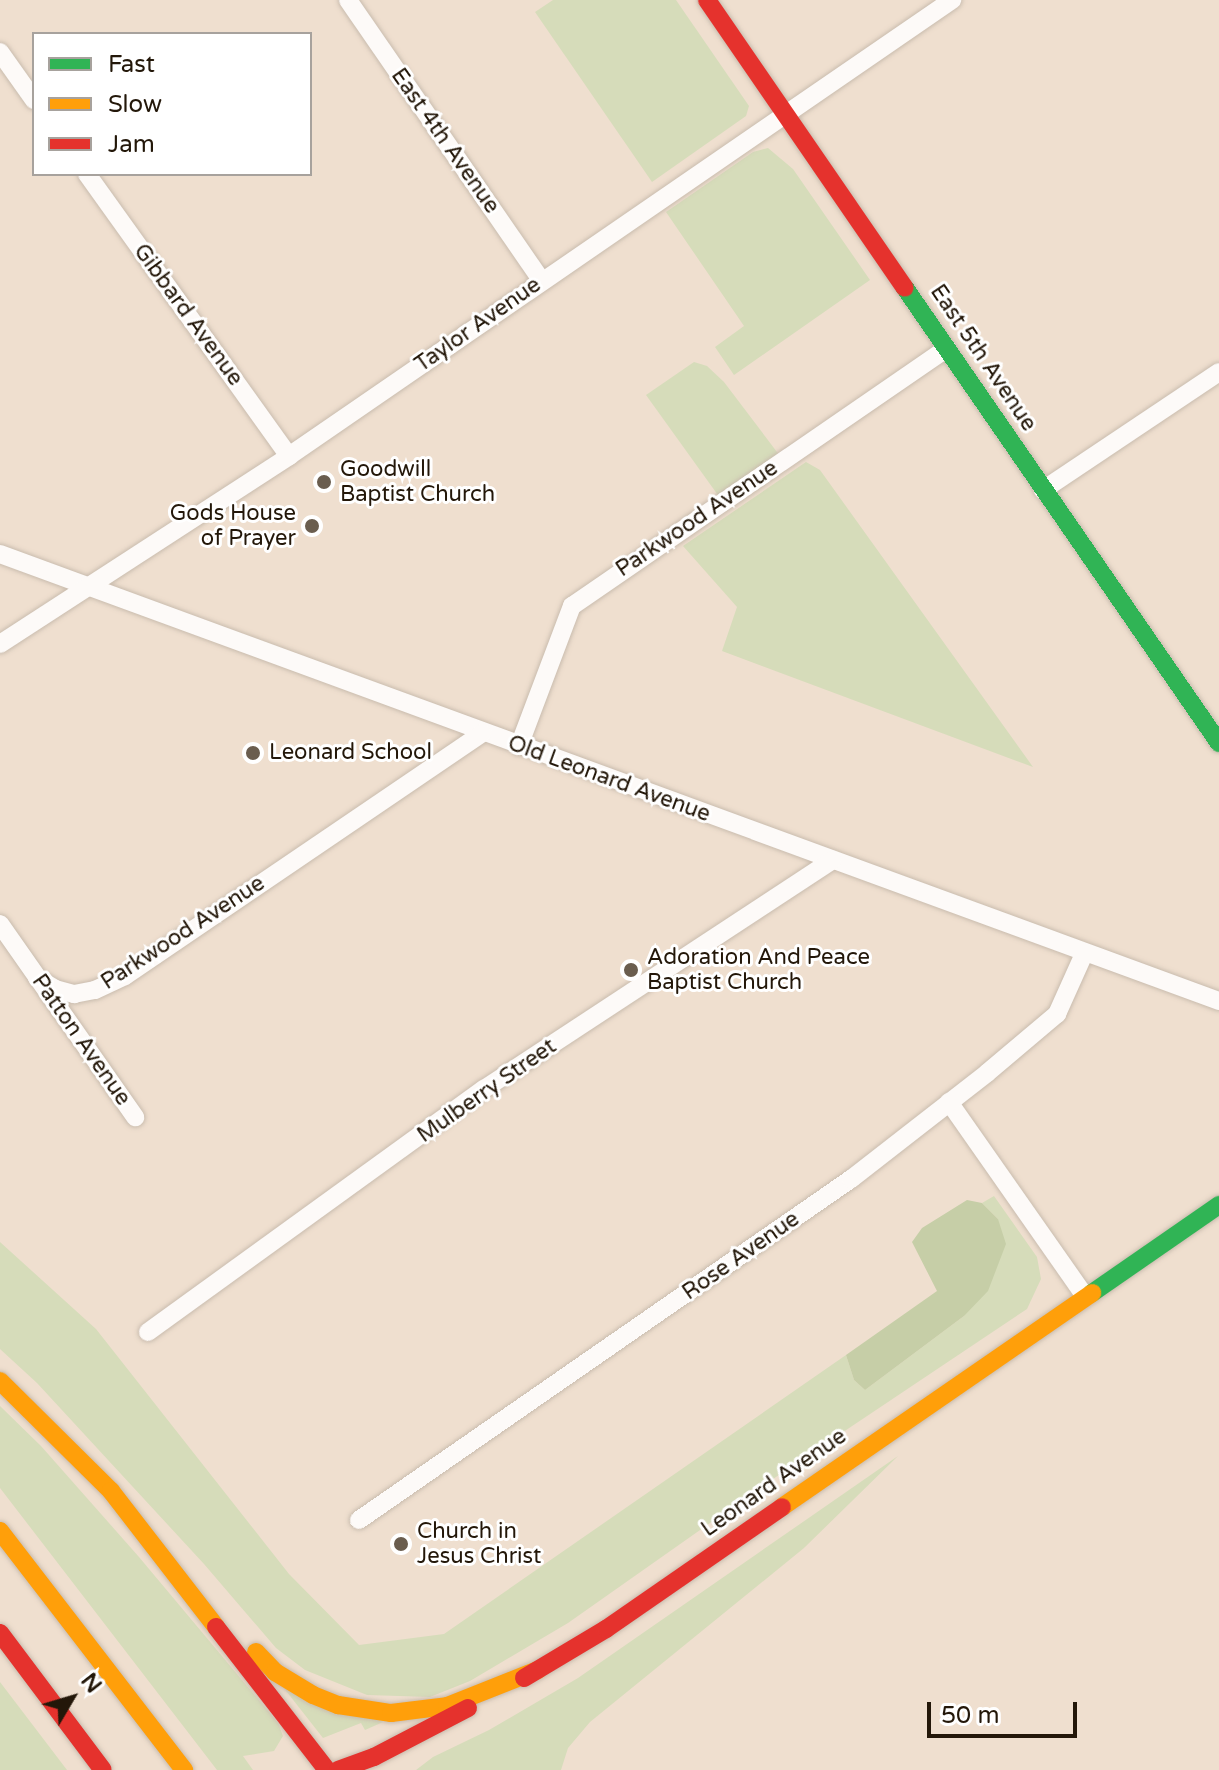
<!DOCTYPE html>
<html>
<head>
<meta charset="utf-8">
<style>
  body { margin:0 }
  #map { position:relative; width:1219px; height:1770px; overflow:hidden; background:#efdfcf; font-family:"Varela Round",sans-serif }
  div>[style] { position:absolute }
  .green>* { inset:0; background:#d6dcba }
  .forest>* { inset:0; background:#c6cea7 }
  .roads { filter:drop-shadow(0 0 2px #c9bcae) drop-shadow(0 0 2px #c9bcae) }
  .street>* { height:18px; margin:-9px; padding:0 9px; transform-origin:9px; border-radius:9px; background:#fdfaf8 }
  .fast>* { height:18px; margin:-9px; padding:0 9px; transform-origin:9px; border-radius:9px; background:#30b455 }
  .slow>* { height:18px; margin:-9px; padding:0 9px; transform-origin:9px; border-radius:9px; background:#ff9f0a }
  .jam>* { height:18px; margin:-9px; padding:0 9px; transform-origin:9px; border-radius:9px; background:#e5322d }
  .dots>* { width:22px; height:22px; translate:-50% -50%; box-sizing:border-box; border:4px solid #fff; border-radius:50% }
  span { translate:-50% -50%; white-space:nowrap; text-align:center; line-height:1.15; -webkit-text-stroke:6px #fff; paint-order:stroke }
  .street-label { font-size:22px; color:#231709 }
  .poi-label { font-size:22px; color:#231709 }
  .left { translate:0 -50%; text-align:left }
  .right { translate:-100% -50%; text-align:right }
  .legend { position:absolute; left:32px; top:32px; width:280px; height:144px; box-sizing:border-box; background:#fff; border:2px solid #a7a29d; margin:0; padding:10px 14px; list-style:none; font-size:24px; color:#231709 }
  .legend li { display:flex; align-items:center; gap:16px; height:40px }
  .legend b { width:40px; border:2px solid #a7a29d }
  .north { position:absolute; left:32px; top:1658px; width:80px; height:80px; -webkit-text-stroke:6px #fff; paint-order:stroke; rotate:52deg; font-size:22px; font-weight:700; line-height:32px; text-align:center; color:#231709 }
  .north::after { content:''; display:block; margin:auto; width:28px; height:36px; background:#231709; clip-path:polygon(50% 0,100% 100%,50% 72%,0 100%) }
  .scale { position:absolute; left:927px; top:1702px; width:150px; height:36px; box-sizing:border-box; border:4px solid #231709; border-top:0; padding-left:10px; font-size:24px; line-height:28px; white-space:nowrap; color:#231709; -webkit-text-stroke:6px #fff; paint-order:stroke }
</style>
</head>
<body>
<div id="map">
  <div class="green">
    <div style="clip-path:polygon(553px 0,676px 0,749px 106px,746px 116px,652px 182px,535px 12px)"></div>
    <div style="clip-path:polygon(768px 148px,793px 169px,870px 280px,734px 375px,715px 347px,744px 326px,666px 212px,753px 152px)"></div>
    <div style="clip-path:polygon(694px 362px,707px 366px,724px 382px,780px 456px,720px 498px,646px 395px)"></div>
    <div style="clip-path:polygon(806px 462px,820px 470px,1033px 767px,722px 651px,737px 607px,683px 546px)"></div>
    <div style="clip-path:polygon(994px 1196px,1037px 1257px,1041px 1279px,1027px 1309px,764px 1485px,568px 1623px,470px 1681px,430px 1697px,367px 1695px,305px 1670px,276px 1648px,204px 1564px,37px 1383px,0 1349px,0 1242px,96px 1329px,289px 1574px,359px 1645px,444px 1634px,846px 1355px,854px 1380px,865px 1390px,964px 1316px,998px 1219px,982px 1203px)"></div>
    <div style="clip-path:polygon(0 1406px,41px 1446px,139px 1557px,278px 1723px,283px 1736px,274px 1751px,243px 1756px,253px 1770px,217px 1770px,0 1488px)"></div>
    <div style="clip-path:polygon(898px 1456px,804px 1548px,590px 1722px,568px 1748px,561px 1770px,416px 1770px,433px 1757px,489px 1730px,578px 1678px)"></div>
    <div style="clip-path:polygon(0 1682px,67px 1770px,0 1770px)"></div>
    <div style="clip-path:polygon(283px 1687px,383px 1722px,365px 1730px,361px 1723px,323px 1738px)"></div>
  </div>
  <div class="forest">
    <div style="clip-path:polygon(967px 1200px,982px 1203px,998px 1219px,1006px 1244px,988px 1291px,964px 1316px,865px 1390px,854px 1380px,846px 1355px,937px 1291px,912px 1242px,922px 1228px)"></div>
  </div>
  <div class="roads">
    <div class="street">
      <div style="left:348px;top:0;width:341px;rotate:55.4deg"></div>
      <div style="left:0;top:52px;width:59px;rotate:54.7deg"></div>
      <div style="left:87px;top:174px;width:347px;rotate:54.4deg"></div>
      <div style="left:1043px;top:490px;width:212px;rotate:-33.8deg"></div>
      <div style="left:0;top:554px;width:1298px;rotate:20.14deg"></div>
      <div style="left:0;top:644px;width:345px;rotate:-33deg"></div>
      <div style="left:289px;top:456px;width:805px;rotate:-34.52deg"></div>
      <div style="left:519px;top:746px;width:150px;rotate:-69.3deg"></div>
      <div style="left:572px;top:606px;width:455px;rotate:-34.5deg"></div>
      <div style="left:0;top:924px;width:236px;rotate:55deg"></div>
      <div style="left:37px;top:978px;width:21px;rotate:31deg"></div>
      <div style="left:55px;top:989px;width:20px;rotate:15deg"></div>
      <div style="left:74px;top:994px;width:21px;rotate:-11deg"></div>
      <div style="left:95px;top:990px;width:33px;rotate:-25deg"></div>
      <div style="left:125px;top:976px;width:432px;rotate:-34.2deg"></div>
      <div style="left:949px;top:1102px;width:237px;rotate:55deg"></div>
      <div style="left:148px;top:1332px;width:415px;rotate:-35.9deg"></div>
      <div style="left:484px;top:1089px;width:417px;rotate:-33.3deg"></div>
      <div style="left:359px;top:1520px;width:599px;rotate:-34.73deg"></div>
      <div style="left:851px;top:1179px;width:172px;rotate:-37.9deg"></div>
      <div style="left:987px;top:1073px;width:92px;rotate:-40.1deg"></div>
      <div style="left:1057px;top:1014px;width:66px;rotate:-65.8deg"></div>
    </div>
    <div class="fast">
      <div style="left:905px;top:288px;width:553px;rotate:55.39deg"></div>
      <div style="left:1092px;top:1293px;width:155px;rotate:-34.7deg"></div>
    </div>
    <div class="slow">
      <div style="left:0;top:1381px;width:156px;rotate:44.7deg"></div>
      <div style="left:111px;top:1491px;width:172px;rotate:52.3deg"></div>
      <div style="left:782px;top:1507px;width:377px;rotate:-34.6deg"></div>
      <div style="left:0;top:1531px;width:302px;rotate:52.4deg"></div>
      <div style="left:256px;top:1652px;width:28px;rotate:46deg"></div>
      <div style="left:275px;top:1672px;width:44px;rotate:31.2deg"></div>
      <div style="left:313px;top:1695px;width:27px;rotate:22deg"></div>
      <div style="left:338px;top:1705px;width:54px;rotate:8.6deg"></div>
      <div style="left:391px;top:1713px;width:56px;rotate:-7.1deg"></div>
      <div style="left:447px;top:1706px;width:98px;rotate:-21.6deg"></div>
    </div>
    <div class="jam">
      <div style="left:707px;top:0;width:349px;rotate:55.5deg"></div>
      <div style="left:216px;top:1627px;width:181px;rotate:52.2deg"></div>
      <div style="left:0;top:1633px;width:171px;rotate:53.1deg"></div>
      <div style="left:524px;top:1678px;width:96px;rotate:-30.9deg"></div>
      <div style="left:606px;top:1629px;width:214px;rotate:-34.7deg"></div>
      <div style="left:338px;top:1770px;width:38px;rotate:-20deg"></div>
      <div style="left:374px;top:1757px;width:106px;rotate:-27.5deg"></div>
    </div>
  </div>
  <div class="dots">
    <div style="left:324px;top:482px;background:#6a5d4e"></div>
    <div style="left:312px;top:526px;background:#6a5d4e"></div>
    <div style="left:253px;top:753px;background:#6a5d4e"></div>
    <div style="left:631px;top:970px;background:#6a5d4e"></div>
    <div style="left:401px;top:1544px;background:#6a5d4e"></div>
  </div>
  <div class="street-label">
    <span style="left:445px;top:141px;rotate:55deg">East 4th Avenue</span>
    <span style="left:188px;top:315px;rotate:54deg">Gibbard Avenue</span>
    <span style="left:478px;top:325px;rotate:-35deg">Taylor Avenue</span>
    <span style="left:983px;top:358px;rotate:56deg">East 5th Avenue</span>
    <span style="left:697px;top:519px;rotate:-34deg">Parkwood Avenue</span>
    <span style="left:609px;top:779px;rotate:20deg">Old Leonard Avenue</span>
    <span style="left:183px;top:933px;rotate:-33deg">Parkwood Avenue</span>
    <span style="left:81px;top:1040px;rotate:55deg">Patton Avenue</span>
    <span style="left:487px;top:1091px;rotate:-35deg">Mulberry Street</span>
    <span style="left:741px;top:1256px;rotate:-35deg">Rose Avenue</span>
    <span style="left:774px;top:1483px;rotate:-35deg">Leonard Avenue</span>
  </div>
  <div class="poi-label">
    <span class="left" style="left:340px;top:482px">Goodwill<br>Baptist Church</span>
    <span class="right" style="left:296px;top:526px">Gods House<br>of Prayer</span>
    <span class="left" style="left:269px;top:753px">Leonard School</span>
    <span class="left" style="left:647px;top:970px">Adoration And Peace<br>Baptist Church</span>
    <span class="left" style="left:417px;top:1544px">Church in<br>Jesus Christ</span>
  </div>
  <ul class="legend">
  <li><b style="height:10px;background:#30b455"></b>Fast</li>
  <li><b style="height:10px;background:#ff9f0a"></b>Slow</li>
  <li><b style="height:10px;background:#e5322d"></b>Jam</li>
  </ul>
  <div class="north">N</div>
  <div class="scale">50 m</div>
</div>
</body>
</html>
